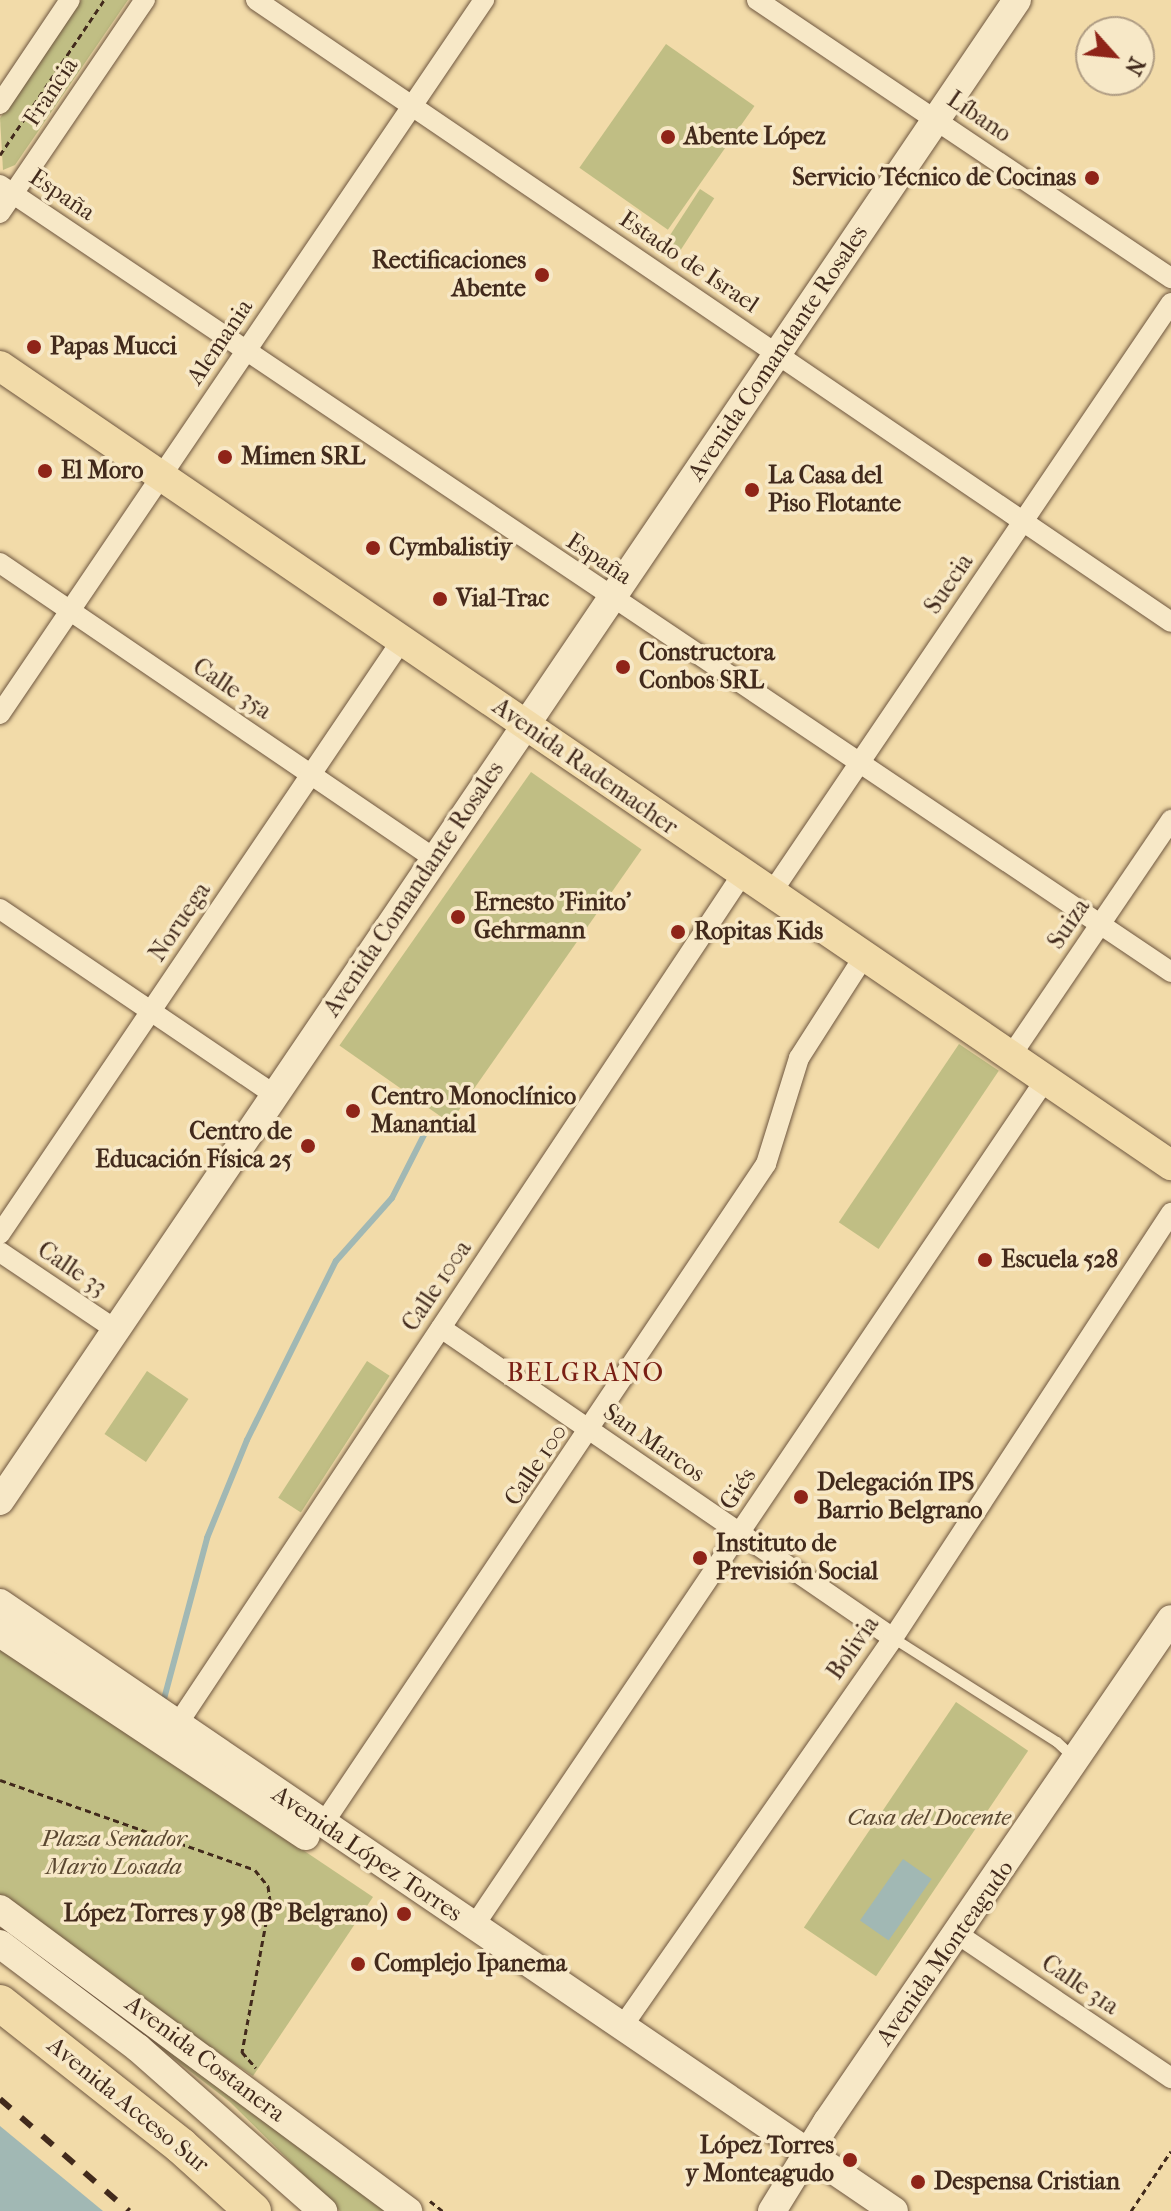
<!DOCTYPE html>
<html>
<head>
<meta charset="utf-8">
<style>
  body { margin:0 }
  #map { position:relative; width:1171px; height:2211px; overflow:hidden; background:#f2dba9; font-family:"IM FELL French Canon",serif }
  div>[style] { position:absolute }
  .green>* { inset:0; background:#c0be84; transform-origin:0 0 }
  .water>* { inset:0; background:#a1b8b4; transform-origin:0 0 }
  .stream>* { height:6px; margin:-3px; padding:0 3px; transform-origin:3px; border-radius:3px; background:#a1b8b4 }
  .path>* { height:3px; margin-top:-1.5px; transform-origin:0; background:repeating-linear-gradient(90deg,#422a1c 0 6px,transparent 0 10px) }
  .roads { filter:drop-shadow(0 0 2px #6e563f) drop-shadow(0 0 2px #6e563f) }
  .lane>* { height:10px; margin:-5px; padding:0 5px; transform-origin:5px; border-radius:5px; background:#f7e8c7 }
  .street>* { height:20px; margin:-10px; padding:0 10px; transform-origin:10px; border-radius:10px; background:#f7e8c7 }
  .secondary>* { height:28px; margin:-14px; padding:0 14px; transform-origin:14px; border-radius:14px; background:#f7e8c7 }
  .primary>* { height:30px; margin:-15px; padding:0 15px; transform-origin:15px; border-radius:15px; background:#f2dba9 }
  .highway>* { height:36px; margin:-18px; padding:0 18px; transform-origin:18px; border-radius:18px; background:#f2dba9 }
  .rail>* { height:6px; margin-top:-3px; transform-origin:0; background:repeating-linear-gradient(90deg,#422a1c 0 14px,transparent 0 28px) }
  .dots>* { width:22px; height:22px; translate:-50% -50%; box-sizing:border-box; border:4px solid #f7e8c7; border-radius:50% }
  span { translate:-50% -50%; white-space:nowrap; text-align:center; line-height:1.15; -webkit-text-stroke:7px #f7e8c7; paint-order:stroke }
  .street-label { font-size:24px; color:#422a1c }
  .poi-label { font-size:24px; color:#422a1c; font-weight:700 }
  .left { translate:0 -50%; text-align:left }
  .right { translate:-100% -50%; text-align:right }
  .park-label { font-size:24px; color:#5b4831; font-style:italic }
  .neighbourhood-label { font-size:26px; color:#7a1f14; letter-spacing:2px }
  .north { position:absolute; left:1075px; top:16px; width:80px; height:80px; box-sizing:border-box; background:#f7e8c7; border:2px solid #af9c83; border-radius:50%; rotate:117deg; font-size:22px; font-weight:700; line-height:32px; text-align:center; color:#422a1c }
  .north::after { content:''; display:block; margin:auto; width:28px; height:36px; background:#8f2418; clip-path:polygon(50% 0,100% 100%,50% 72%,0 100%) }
</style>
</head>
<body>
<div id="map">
  <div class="green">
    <div style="clip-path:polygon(81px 0,128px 0,15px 165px,3px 170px,0 118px)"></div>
    <div style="left:666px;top:44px;width:108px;height:151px;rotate:35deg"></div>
    <div style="left:700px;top:189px;width:17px;height:62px;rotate:33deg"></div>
    <div style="left:531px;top:772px;width:135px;height:334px;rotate:35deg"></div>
    <div style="left:959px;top:1044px;width:48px;height:215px;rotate:34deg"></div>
    <div style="left:367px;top:1361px;width:27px;height:163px;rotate:33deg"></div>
    <div style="left:147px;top:1371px;width:50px;height:76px;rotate:34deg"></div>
    <div style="clip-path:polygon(0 1647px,373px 1897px,253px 2076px,0 1906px)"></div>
    <div style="left:956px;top:1702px;width:87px;height:272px;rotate:34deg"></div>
    <div style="clip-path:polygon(62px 1972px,397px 2211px,340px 2211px,230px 2102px)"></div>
  </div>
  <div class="water">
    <div style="left:903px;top:1859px;width:35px;height:75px;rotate:35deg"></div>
    <div style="clip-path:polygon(0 2126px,103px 2211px,0 2211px)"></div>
  </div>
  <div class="stream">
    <div style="left:164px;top:1699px;width:167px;rotate:-75deg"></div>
    <div style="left:207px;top:1538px;width:106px;rotate:-67.8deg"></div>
    <div style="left:247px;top:1440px;width:200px;rotate:-63.6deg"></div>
    <div style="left:336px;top:1261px;width:84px;rotate:-48.4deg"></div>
    <div style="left:392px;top:1198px;width:84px;rotate:-63.1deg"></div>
  </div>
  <div class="path">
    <div style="left:0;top:155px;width:187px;rotate:-56.1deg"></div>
    <div style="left:0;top:1780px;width:270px;rotate:19.4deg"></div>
    <div style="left:255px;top:1870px;width:21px;rotate:51deg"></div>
    <div style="left:268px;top:1886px;width:15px;rotate:82deg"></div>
    <div style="left:270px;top:1901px;width:154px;rotate:100.5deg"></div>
    <div style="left:242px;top:2052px;width:21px;rotate:49deg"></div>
    <div style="left:430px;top:2201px;width:16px;rotate:38deg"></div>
    <div style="left:1131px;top:2211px;width:72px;rotate:-56.3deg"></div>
  </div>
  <div class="roads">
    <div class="lane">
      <div style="left:893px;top:1638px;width:194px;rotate:32.4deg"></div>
      <div style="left:1057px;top:1742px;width:25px;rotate:43deg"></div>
    </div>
    <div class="street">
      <div style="left:256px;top:0;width:1106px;rotate:34.21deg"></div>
      <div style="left:757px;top:0;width:499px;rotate:33.9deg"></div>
      <div style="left:0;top:104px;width:125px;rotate:-56.1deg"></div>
      <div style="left:0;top:185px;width:1411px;rotate:33.9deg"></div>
      <div style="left:0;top:213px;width:258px;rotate:-55.8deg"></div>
      <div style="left:0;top:563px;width:526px;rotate:34.23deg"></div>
      <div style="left:0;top:714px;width:863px;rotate:-55.87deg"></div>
      <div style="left:770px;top:895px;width:715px;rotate:-55.89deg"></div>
      <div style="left:0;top:909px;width:332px;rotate:34.1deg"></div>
      <div style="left:1010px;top:1057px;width:287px;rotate:-55.8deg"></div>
      <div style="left:0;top:1234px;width:717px;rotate:-55.91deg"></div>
      <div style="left:0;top:1252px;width:140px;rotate:33.9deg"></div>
      <div style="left:441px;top:1328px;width:548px;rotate:34.44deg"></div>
      <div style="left:177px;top:1725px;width:1019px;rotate:-56.4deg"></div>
      <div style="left:323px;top:1824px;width:795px;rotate:-56.13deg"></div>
      <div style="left:766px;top:1164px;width:111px;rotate:-72.7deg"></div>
      <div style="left:799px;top:1058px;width:119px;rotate:-57.4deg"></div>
      <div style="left:474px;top:1926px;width:1021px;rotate:-55.98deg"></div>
      <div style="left:959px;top:1935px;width:256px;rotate:34deg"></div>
      <div style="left:622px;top:2027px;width:474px;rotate:-55.1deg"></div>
      <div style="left:893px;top:1638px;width:508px;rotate:-56.81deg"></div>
    </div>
    <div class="secondary">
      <div style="left:0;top:1501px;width:1813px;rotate:-55.88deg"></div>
      <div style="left:0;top:1603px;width:1081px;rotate:34.22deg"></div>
      <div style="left:0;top:1633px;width:367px;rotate:33.6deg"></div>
      <div style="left:0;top:1909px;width:508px;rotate:36.51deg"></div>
      <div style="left:0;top:1944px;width:173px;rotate:37deg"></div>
      <div style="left:138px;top:2048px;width:247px;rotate:41.4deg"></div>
      <div style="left:772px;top:2211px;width:105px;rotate:-58.3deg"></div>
      <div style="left:827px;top:2122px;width:609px;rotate:-55.63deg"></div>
    </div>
    <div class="primary">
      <div style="left:0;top:366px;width:1418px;rotate:34.31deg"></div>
    </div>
    <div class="highway">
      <div style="left:0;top:2003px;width:231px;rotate:38.3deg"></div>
      <div style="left:181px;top:2146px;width:97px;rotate:42.1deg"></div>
    </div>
  </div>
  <div class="rail">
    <div style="left:0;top:2099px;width:171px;rotate:41deg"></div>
  </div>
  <div class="dots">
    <div style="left:668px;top:137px;background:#8f2418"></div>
    <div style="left:1092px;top:178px;background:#8f2418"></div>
    <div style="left:542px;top:275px;background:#8f2418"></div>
    <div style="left:34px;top:347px;background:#8f2418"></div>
    <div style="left:225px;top:457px;background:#8f2418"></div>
    <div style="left:45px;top:471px;background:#8f2418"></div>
    <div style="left:752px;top:490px;background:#8f2418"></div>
    <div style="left:373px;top:548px;background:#8f2418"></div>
    <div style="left:440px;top:599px;background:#8f2418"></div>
    <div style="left:623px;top:667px;background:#8f2418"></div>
    <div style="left:458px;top:917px;background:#8f2418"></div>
    <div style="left:678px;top:932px;background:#8f2418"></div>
    <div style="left:353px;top:1111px;background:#8f2418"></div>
    <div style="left:308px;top:1146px;background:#8f2418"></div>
    <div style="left:985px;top:1260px;background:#8f2418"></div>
    <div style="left:801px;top:1497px;background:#8f2418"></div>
    <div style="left:700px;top:1558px;background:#8f2418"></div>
    <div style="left:404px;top:1914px;background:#8f2418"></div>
    <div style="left:358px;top:1964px;background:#8f2418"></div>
    <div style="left:850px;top:2160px;background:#8f2418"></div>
    <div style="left:918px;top:2182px;background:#8f2418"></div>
  </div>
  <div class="street-label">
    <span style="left:51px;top:92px;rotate:-56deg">Francia</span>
    <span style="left:979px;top:117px;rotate:34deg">Líbano</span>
    <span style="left:62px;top:195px;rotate:34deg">España</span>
    <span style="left:689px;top:262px;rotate:34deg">Estado de Israel</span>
    <span style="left:220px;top:342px;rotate:-56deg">Alemania</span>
    <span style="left:778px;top:353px;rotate:-56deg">Avenida Comandante Rosales</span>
    <span style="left:599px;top:559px;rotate:34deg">España</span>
    <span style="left:949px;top:584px;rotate:-56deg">Suecia</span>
    <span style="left:232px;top:689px;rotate:34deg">Calle 35a</span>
    <span style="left:585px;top:767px;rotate:35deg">Avenida Rademacher</span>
    <span style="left:414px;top:889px;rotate:-56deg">Avenida Comandante Rosales</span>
    <span style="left:180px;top:922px;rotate:-56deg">Noruega</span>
    <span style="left:1069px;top:924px;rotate:-56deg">Suiza</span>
    <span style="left:72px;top:1269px;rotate:34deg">Calle 33</span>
    <span style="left:437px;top:1286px;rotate:-56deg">Calle 100a</span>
    <span style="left:654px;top:1443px;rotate:35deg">San Marcos</span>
    <span style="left:536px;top:1465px;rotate:-56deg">Calle 100</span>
    <span style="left:738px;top:1489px;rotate:-56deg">Giés</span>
    <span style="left:853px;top:1648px;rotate:-55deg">Bolivia</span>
    <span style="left:367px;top:1854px;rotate:34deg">Avenida López Torres</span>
    <span style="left:945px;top:1953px;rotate:-55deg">Avenida Monteagudo</span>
    <span style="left:1080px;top:1985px;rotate:34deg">Calle 31a</span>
    <span style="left:205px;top:2059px;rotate:37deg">Avenida Costanera</span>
    <span style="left:128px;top:2105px;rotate:39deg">Avenida Acceso Sur</span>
  </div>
  <div class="poi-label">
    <span class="left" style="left:684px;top:137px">Abente López</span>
    <span class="right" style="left:1076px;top:178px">Servicio Técnico de Cocinas</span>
    <span class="right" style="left:526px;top:275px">Rectificaciones<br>Abente</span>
    <span class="left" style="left:50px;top:347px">Papas Mucci</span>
    <span class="left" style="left:241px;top:457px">Mimen SRL</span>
    <span class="left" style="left:61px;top:471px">El Moro</span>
    <span class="left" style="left:768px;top:490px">La Casa del<br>Piso Flotante</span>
    <span class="left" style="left:389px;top:548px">Cymbalistiy</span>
    <span class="left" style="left:456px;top:599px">Vial-Trac</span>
    <span class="left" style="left:639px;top:667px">Constructora<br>Conbos SRL</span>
    <span class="left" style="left:474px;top:917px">Ernesto 'Finito'<br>Gehrmann</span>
    <span class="left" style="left:694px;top:932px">Ropitas Kids</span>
    <span class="left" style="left:371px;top:1111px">Centro Monoclínico<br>Manantial</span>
    <span class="right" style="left:292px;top:1146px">Centro de<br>Educación Física 25</span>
    <span class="left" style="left:1001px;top:1260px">Escuela 528</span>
    <span class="left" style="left:817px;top:1497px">Delegación IPS<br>Barrio Belgrano</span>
    <span class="left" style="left:716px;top:1558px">Instituto de<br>Previsión Social</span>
    <span class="right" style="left:388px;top:1914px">López Torres y 98 (B° Belgrano)</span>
    <span class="left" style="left:374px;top:1964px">Complejo Ipanema</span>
    <span class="right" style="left:834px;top:2160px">López Torres<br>y Monteagudo</span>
    <span class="left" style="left:934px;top:2182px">Despensa Cristian</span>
  </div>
  <div class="park-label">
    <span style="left:929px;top:1818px">Casa del Docente</span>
    <span style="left:114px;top:1853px">Plaza Senador<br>Mario Losada</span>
  </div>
  <div class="neighbourhood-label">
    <span style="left:586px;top:1373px">BELGRANO</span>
  </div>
  <div class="north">N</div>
</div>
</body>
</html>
